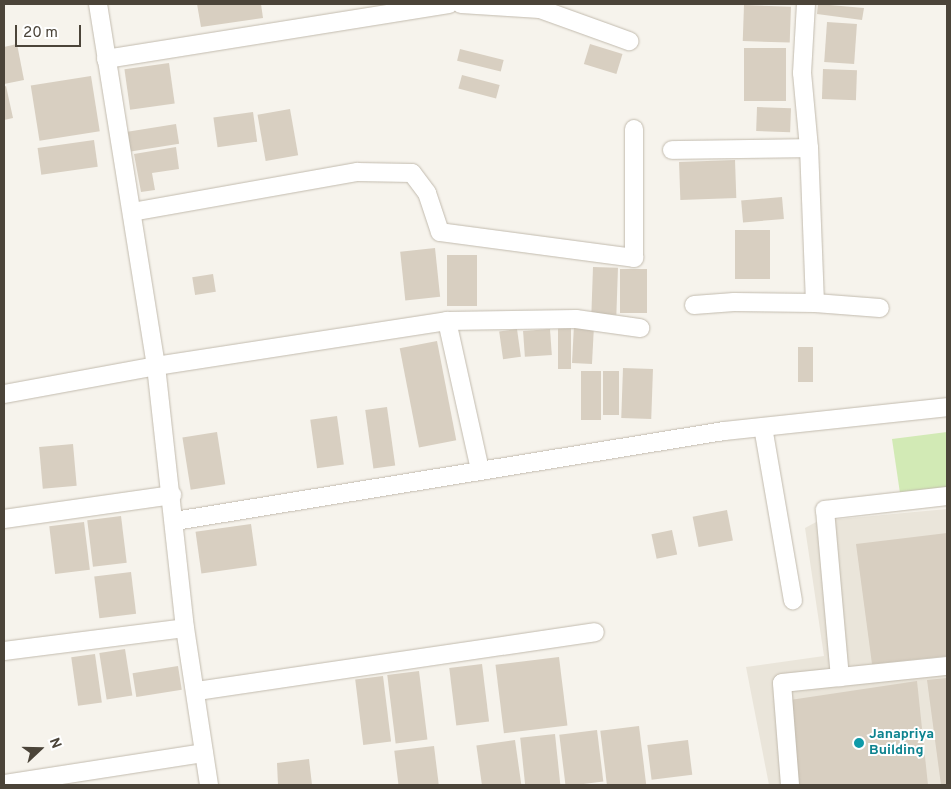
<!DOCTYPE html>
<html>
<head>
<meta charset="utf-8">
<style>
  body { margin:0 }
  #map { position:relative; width:951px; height:789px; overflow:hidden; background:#f6f3ec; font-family:Overpass,sans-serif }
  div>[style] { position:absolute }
  .residential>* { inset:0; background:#eae5da }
  .green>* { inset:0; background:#d2eab5 }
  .building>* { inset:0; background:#d8cfc1; transform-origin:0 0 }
  .roads { filter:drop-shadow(0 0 1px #c2bbae) drop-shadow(0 0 1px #c2bbae) }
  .minor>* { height:18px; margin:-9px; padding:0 9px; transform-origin:9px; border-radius:9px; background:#fff }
  .dots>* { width:14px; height:14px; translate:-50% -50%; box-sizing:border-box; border:2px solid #fff; border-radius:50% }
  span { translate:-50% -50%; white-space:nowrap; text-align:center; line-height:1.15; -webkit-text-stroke:4px #fff; paint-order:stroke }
  .culture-label { font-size:14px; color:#0d838f; font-weight:700 }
  .left { translate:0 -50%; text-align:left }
  .frame { position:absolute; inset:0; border:5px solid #4b4439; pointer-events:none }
  .north { position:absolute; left:15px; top:724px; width:50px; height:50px; -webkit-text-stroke:4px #fff; paint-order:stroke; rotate:69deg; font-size:14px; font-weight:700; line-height:20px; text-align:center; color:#4b4439 }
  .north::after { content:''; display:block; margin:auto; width:18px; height:22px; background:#4b4439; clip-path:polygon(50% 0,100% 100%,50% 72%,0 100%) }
  .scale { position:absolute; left:15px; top:25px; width:66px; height:22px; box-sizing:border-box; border:2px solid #4b4439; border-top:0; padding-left:6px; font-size:15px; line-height:18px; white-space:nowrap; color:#4b4439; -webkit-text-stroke:4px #fff; paint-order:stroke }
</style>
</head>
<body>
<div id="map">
  <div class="residential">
    <div style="clip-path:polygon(947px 509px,947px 785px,769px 785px,746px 667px,824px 656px,805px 528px,818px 521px)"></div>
  </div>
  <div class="green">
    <div style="clip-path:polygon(947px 432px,947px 495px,901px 500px,892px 439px)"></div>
  </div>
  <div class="building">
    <div style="clip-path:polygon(197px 4px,261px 4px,263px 18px,201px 27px)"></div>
    <div style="clip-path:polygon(818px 4px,864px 8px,862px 20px,817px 14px)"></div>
    <div style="left:744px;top:5px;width:47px;height:36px;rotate:2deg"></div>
    <div style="left:827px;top:22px;width:30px;height:40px;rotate:4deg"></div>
    <div style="clip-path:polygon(17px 44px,24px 80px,4px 84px,4px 47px)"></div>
    <div style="left:590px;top:44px;width:34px;height:21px;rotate:17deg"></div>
    <div style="left:744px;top:48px;width:42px;height:53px"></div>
    <div style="left:460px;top:49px;width:45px;height:12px;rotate:14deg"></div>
    <div style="left:169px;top:63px;width:41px;height:45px;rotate:82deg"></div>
    <div style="left:823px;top:69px;width:34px;height:30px;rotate:2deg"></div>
    <div style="left:462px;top:75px;width:39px;height:14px;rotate:15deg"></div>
    <div style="left:91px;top:76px;width:56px;height:61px;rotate:81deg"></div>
    <div style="clip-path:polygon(6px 86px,13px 118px,4px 120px,4px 87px)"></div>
    <div style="left:757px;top:107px;width:34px;height:24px;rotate:2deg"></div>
    <div style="left:290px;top:109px;width:47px;height:33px;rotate:80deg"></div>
    <div style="left:253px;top:112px;width:30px;height:40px;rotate:82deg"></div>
    <div style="left:176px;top:124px;width:20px;height:49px;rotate:81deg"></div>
    <div style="left:94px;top:140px;width:27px;height:57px;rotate:82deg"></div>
    <div style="clip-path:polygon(176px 147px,179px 169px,152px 173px,155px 190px,141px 192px,134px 154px)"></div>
    <div style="left:735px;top:160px;width:38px;height:56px;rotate:88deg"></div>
    <div style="left:782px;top:197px;width:22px;height:41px;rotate:85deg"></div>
    <div style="left:735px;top:230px;width:35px;height:49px"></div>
    <div style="left:435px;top:248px;width:49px;height:35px;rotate:84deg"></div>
    <div style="left:447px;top:255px;width:30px;height:51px"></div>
    <div style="left:593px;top:267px;width:25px;height:47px;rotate:2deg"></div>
    <div style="left:620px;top:269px;width:27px;height:44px"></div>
    <div style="left:213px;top:274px;width:18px;height:21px;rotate:81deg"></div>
    <div style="left:574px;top:325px;width:20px;height:38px;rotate:3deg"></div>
    <div style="left:558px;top:327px;width:13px;height:42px"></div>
    <div style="left:517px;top:329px;width:28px;height:18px;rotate:82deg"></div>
    <div style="left:550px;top:329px;width:26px;height:27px;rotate:86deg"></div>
    <div style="left:437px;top:341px;width:101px;height:38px;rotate:79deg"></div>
    <div style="left:798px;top:347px;width:15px;height:35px"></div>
    <div style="left:623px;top:368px;width:30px;height:50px;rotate:2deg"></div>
    <div style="left:581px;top:371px;width:20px;height:49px"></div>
    <div style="left:603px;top:371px;width:16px;height:44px"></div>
    <div style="left:387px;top:407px;width:59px;height:22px;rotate:82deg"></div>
    <div style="left:337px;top:416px;width:49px;height:27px;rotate:82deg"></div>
    <div style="left:217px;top:432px;width:53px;height:35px;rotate:81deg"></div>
    <div style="left:73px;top:444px;width:42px;height:34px;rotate:85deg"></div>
    <div style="left:727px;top:510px;width:31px;height:35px;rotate:79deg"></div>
    <div style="left:121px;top:516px;width:47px;height:34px;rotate:83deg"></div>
    <div style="left:84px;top:522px;width:48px;height:35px;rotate:83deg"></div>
    <div style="left:251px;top:524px;width:42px;height:56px;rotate:82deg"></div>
    <div style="left:672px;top:530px;width:25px;height:21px;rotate:78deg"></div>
    <div style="clip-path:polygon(947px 533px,947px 656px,872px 664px,856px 544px)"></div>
    <div style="left:131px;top:572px;width:42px;height:37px;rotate:83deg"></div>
    <div style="left:125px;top:649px;width:47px;height:26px;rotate:81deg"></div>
    <div style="left:95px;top:654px;width:49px;height:24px;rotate:82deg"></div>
    <div style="left:559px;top:657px;width:69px;height:64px;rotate:83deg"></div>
    <div style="left:482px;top:664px;width:58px;height:33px;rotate:83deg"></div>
    <div style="left:178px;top:666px;width:24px;height:46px;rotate:81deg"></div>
    <div style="left:419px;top:671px;width:69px;height:32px;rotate:83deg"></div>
    <div style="left:383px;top:676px;width:66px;height:28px;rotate:83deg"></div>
    <div style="clip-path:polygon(947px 678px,947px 785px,941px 785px,927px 680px)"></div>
    <div style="clip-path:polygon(917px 681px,928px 785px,799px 785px,790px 700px)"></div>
    <div style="left:639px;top:726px;width:59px;height:39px;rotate:83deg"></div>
    <div style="left:597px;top:730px;width:52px;height:38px;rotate:83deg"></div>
    <div style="left:555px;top:734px;width:51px;height:35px;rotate:84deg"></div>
    <div style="left:515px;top:740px;width:45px;height:39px;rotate:82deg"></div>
    <div style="left:688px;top:740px;width:35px;height:41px;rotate:83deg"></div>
    <div style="left:434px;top:746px;width:39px;height:40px;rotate:83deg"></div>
    <div style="clip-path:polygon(309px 759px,312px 785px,278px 785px,277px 763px)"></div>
  </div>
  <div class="roads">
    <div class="minor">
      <div style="left:98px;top:4px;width:367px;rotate:80.9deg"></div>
      <div style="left:156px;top:366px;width:264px;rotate:83.7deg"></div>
      <div style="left:185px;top:628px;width:159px;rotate:81.3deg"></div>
      <div style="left:461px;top:4px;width:79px;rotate:3.6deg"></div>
      <div style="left:540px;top:9px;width:95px;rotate:19.8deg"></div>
      <div style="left:106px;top:59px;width:347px;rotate:-9.1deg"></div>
      <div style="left:672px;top:150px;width:137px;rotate:-0.8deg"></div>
      <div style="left:132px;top:212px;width:229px;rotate:-10.1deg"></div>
      <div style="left:357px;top:172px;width:55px;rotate:1deg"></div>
      <div style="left:412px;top:173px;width:25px;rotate:53deg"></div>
      <div style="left:427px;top:193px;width:41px;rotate:71.6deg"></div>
      <div style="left:440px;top:232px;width:196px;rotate:7.6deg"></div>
      <div style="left:634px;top:258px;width:129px;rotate:-90deg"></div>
      <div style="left:815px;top:303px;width:65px;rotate:4.4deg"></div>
      <div style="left:694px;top:305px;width:40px;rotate:-4.3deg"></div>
      <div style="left:734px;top:302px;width:81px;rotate:0.7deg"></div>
      <div style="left:815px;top:303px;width:155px;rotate:-92.2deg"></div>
      <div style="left:809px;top:148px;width:75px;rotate:-95.3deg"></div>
      <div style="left:802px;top:73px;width:69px;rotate:-86.7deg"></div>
      <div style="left:447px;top:321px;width:153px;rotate:77.5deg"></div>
      <div style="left:4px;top:394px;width:155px;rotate:-10.4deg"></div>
      <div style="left:156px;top:366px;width:294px;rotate:-8.8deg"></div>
      <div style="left:447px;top:321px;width:129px;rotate:-0.9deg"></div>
      <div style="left:576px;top:319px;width:65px;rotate:8deg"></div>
      <div style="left:763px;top:427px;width:176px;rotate:80.2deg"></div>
      <div style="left:947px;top:496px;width:123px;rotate:173.5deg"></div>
      <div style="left:825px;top:510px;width:168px;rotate:84.9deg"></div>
      <div style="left:840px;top:677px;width:108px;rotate:-5.9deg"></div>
      <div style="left:4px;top:519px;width:170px;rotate:-8.1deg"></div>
      <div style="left:175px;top:521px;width:556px;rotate:-9.31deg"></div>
      <div style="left:724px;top:431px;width:224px;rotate:-6.1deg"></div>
      <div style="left:4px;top:651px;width:182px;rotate:-7.2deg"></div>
      <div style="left:197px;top:691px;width:402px;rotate:-8.4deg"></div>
      <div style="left:4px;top:784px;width:202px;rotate:-8.8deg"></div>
      <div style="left:790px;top:785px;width:102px;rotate:-94.5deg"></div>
      <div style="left:782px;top:683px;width:58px;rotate:-5.9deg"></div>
    </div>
  </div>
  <div class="dots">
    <div style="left:859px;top:743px;background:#0f9aa8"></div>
  </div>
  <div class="culture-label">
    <span class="left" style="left:869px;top:743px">Janapriya<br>Building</span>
  </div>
  <div class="frame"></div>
  <div class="north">N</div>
  <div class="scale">20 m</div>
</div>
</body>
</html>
